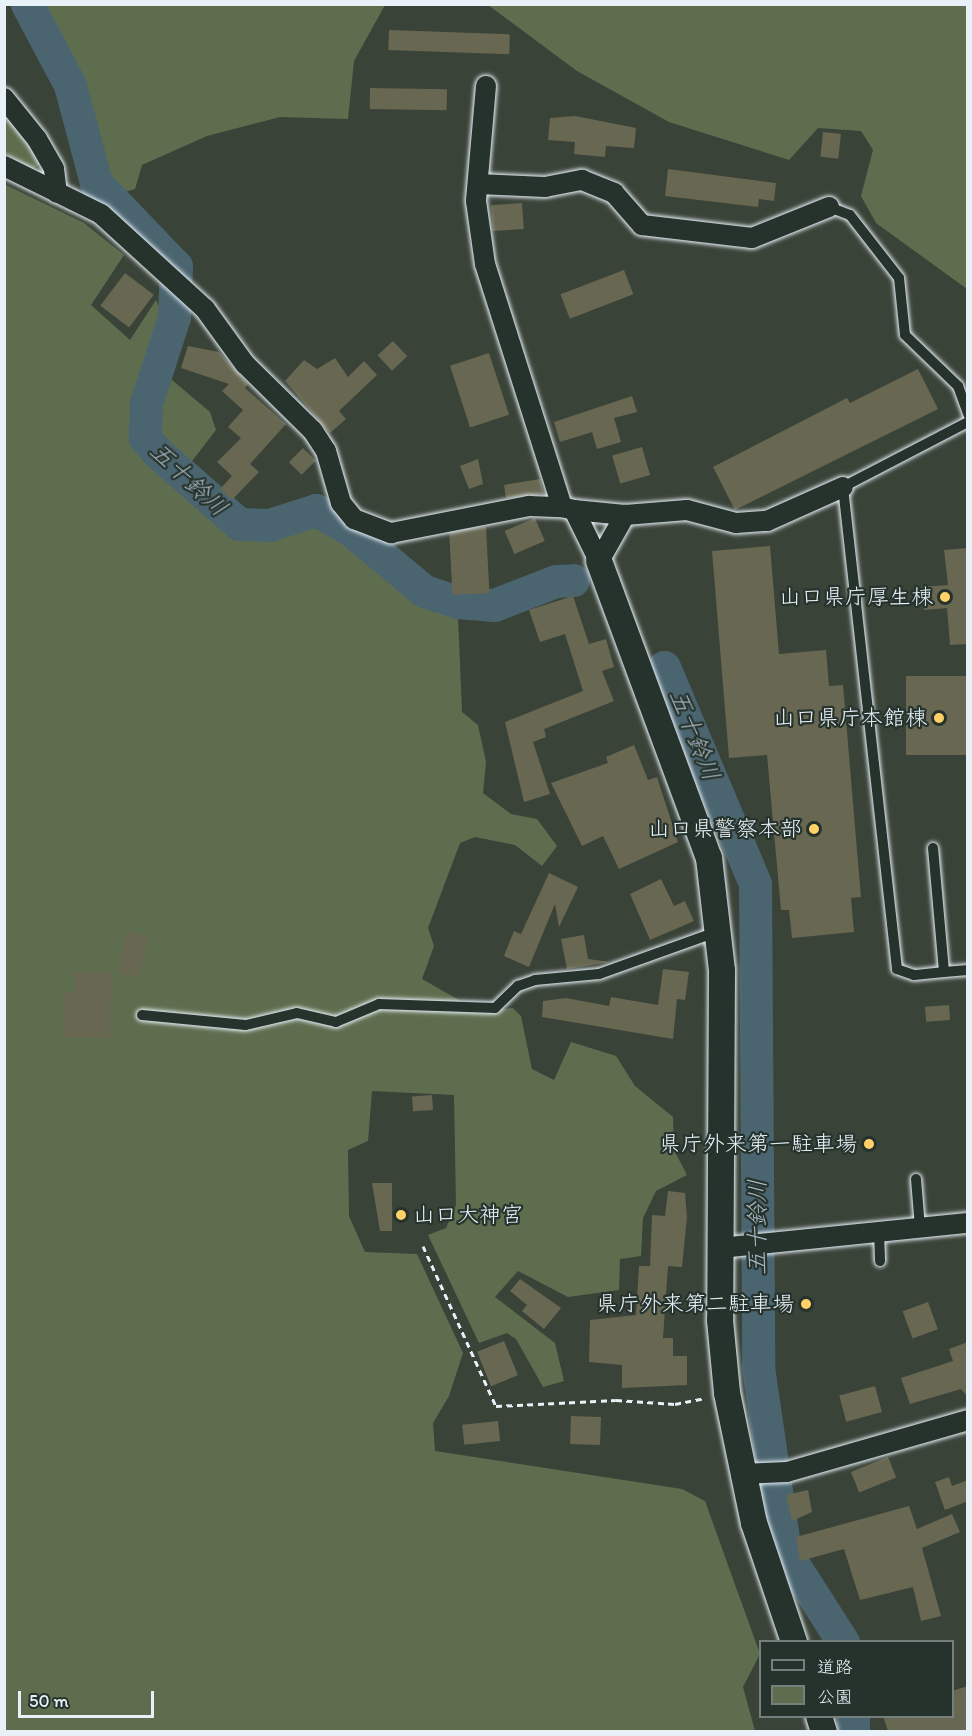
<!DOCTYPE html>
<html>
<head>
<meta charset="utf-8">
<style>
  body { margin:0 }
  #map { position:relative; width:972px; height:1736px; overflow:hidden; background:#3a4338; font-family:Itim,"Klee One",sans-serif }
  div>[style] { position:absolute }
  .green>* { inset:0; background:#5f6d4f }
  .river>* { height:33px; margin:-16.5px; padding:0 16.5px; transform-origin:16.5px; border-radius:16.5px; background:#4b6570 }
  .building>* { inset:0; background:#686752; transform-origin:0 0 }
  .path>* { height:3px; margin-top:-1.5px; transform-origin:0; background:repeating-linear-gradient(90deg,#e8f1f8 0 6px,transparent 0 10.5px) }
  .roads { filter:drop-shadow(0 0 2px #e8f1f8) drop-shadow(0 0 2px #e8f1f8) }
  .service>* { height:10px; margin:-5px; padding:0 5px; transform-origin:5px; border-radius:5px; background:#26332d }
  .minor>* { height:20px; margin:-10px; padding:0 10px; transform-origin:10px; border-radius:10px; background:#26332d }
  .tertiary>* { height:26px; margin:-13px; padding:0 13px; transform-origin:13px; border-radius:13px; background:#26332d }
  .dots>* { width:16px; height:16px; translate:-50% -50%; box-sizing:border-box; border:3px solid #26332d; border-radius:50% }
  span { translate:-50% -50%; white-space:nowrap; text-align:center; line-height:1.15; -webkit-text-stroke:4.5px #26332d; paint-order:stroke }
  .poi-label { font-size:22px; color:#e8f1f8 }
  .right { translate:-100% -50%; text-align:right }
  .left { translate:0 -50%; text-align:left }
  .water-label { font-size:24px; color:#a9b9c2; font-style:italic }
  .frame { position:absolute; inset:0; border:6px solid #e8f1f8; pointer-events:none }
  .legend { position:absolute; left:759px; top:1640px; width:195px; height:78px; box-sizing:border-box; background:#26332d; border:2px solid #747f7e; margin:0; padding:8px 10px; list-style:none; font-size:18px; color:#e8f1f8 }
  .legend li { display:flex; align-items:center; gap:12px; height:30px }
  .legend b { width:30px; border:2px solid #747f7e }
  .scale { position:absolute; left:18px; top:1691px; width:136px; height:27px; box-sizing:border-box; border:3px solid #e8f1f8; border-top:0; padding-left:8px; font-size:18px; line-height:21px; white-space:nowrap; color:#e8f1f8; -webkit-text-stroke:4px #26332d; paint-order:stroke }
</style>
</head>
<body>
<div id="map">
  <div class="green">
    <div style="clip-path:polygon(34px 5px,385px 5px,354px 61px,348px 119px,280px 117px,207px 136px,142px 165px,135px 189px,118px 194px,104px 172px,93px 120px)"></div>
    <div style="clip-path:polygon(488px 5px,967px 5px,967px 289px,876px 223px,861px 196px,873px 150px,861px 131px,818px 128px,789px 160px,669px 122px,577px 71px)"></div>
    <div style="clip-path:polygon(4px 112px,44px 161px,32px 170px,5px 153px)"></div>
    <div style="clip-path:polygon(4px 184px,84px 223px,124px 255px,91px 305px,130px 340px,156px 300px,164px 318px,153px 364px,210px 412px,216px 430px,175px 483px,229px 528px,263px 538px,298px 525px,330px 531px,431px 611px,458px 617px,462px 712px,478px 725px,486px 762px,483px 793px,511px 814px,537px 819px,557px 846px,542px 866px,515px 845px,475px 837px,460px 843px,428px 928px,434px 946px,422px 979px,480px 1012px,513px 1008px,521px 1016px,532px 1069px,554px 1080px,571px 1042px,616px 1056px,635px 1086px,673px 1117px,674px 1150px,687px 1175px,656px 1191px,643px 1218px,641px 1256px,620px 1259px,619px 1290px,568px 1297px,518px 1271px,495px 1297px,555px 1343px,564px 1381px,543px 1387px,516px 1339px,507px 1333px,479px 1343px,428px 1235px,446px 1228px,456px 1205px,454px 1095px,372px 1091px,368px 1141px,348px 1150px,349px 1216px,365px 1252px,417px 1254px,463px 1353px,449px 1396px,433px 1423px,435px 1451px,682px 1489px,705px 1501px,760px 1654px,743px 1687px,755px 1731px,5px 1731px)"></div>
  </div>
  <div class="river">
    <div style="left:27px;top:4px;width:92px;rotate:62deg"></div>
    <div style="left:70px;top:85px;width:101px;rotate:75.1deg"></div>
    <div style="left:96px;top:183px;width:115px;rotate:46.1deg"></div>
    <div style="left:176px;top:266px;width:51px;rotate:92.2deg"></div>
    <div style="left:174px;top:317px;width:90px;rotate:108deg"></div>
    <div style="left:146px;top:403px;width:35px;rotate:92deg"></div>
    <div style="left:145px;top:438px;width:18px;rotate:49deg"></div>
    <div style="left:157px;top:452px;width:109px;rotate:41.3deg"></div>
    <div style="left:239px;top:524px;width:30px;rotate:2deg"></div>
    <div style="left:269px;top:525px;width:49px;rotate:-17.7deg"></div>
    <div style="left:316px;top:510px;width:40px;rotate:29.7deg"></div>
    <div style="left:351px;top:530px;width:95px;rotate:39.9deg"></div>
    <div style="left:424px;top:591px;width:36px;rotate:18deg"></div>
    <div style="left:458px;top:602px;width:36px;rotate:5deg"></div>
    <div style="left:494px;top:605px;width:66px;rotate:-21.2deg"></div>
    <div style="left:556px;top:581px;width:17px;rotate:-3deg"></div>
    <div style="left:664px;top:667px;width:235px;rotate:67.2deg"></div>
    <div style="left:755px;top:884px;width:483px;rotate:89.6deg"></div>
    <div style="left:758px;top:1367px;width:186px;rotate:81.7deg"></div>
    <div style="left:785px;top:1551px;width:108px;rotate:57.5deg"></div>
    <div style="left:853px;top:1716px;width:16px;rotate:90deg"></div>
  </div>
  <div class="building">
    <div style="left:389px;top:30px;width:121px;height:20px;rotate:2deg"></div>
    <div style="left:370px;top:88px;width:77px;height:21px;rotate:1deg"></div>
    <div style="clip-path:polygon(575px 116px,636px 128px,634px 148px,606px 146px,605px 157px,574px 154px,575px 142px,548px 140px,550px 118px)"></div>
    <div style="left:823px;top:132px;width:18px;height:25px;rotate:6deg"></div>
    <div style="clip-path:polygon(668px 169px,776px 183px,774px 201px,759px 199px,758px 207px,665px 196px)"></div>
    <div style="left:522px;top:203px;width:26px;height:31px;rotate:86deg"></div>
    <div style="left:624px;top:270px;width:26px;height:68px;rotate:69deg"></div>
    <div style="left:125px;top:273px;width:36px;height:41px;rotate:37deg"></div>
    <div style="left:393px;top:341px;width:21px;height:21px;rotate:47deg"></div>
    <div style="clip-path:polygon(188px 346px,219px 352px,248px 384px,245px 388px,286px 424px,250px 464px,259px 472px,232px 500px,220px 489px,232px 476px,217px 462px,241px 438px,228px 427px,243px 410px,222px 391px,229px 384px,181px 368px)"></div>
    <div style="left:489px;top:353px;width:65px;height:41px;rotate:72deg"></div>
    <div style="clip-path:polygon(335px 358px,348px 377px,364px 361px,377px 375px,339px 411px,346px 419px,330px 433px,285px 381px,304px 360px,317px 369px)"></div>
    <div style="clip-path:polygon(918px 369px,938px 409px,735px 510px,713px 467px,847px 398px,850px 403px)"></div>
    <div style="clip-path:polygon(632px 396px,637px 412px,614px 418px,621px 442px,597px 449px,592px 432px,560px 442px,554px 422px)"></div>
    <div style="left:642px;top:447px;width:29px;height:31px;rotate:74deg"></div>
    <div style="left:303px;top:448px;width:18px;height:20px;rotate:45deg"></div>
    <div style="clip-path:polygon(478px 459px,483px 484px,469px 489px,460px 466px)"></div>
    <div style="clip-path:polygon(540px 479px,544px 494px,506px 498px,504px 485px)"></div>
    <div style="left:535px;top:518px;width:25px;height:33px;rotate:67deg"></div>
    <div style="left:486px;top:527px;width:66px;height:37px;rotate:87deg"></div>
    <div style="clip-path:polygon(770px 546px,779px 654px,826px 650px,829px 686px,843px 685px,861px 897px,851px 898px,854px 932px,792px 938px,789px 910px,781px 910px,767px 755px,729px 758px,712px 551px)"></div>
    <div style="clip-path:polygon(968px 548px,968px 644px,950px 645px,947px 608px,924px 610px,921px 587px,948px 585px,944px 550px)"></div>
    <div style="clip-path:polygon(573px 596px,589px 644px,606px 639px,614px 667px,602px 671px,614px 701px,544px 729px,546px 737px,533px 742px,550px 794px,524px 802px,505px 722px,583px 691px,565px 634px,540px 642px,529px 610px)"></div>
    <div style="left:968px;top:676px;width:79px;height:62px;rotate:90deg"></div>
    <div style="clip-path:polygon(634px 745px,648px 780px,657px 777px,678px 842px,619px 869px,603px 836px,582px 846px,551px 783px,608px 763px,606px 757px)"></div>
    <div style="clip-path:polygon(549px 873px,578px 887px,559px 927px,555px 904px,529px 967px,504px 956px,514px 931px,521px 934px)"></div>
    <div style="clip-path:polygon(661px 879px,674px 906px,685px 901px,694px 921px,650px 940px,630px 894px)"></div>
    <div style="left:127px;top:931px;width:22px;height:43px;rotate:13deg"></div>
    <div style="clip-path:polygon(584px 935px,588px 959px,610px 962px,567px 969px,561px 939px)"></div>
    <div style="clip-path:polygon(663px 969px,689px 972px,685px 1000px,677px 999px,673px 1039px,542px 1017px,543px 1001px,566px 998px,609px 1006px,611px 997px,658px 1005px)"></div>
    <div style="clip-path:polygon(74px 972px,111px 972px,110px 1038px,64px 1037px,64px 993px,74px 993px)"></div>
    <div style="left:949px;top:1005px;width:15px;height:24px;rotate:86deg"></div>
    <div style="left:432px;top:1095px;width:15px;height:20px;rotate:86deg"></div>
    <div style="clip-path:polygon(372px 1183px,392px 1183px,392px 1231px,380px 1231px)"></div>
    <div style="clip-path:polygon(668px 1191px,685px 1193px,687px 1217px,682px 1267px,668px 1266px,663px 1338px,673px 1338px,673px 1356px,687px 1356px,687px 1385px,622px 1388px,622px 1365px,589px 1362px,590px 1320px,636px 1315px,639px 1266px,650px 1266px,652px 1215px,665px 1216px)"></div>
    <div style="clip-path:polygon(520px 1279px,561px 1308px,544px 1329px,522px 1311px,527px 1305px,510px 1291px)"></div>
    <div style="left:928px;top:1302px;width:29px;height:27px;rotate:70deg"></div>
    <div style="left:504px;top:1341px;width:37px;height:29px;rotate:68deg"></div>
    <div style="clip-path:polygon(968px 1342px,968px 1397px,961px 1389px,910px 1404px,901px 1378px,953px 1361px,949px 1349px)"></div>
    <div style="left:875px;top:1386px;width:27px;height:37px;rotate:75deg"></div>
    <div style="left:571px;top:1416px;width:30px;height:28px;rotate:2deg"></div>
    <div style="left:498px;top:1421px;width:20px;height:36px;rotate:84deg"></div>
    <div style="left:888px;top:1457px;width:22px;height:40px;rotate:68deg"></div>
    <div style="clip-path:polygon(949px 1477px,952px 1486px,968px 1480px,968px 1501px,945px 1510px,935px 1482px)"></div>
    <div style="clip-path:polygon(808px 1490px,812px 1512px,792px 1521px,786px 1495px)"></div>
    <div style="clip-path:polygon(909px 1506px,917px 1529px,952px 1514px,960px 1532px,922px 1548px,941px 1616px,921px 1621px,913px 1587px,860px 1600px,844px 1549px,800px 1561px,796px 1537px)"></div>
    <div style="clip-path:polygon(968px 1686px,968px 1731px,888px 1731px,883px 1716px,952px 1716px,952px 1691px)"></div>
  </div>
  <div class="path">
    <div style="left:423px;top:1246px;width:176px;rotate:65.5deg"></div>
    <div style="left:496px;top:1406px;width:120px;rotate:-2.9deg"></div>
    <div style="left:616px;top:1400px;width:59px;rotate:3.9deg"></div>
    <div style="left:675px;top:1404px;width:31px;rotate:-11deg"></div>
  </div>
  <div class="roads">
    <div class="service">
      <div style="left:829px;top:207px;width:22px;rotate:21deg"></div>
      <div style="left:850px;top:215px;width:80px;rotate:52.1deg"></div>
      <div style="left:899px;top:278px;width:57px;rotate:84deg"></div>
      <div style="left:905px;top:335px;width:74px;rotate:43.9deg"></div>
      <div style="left:958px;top:386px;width:30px;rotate:70deg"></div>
      <div style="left:933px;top:848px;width:124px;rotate:84.9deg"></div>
      <div style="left:944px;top:972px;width:24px;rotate:-5deg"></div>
      <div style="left:944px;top:972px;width:30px;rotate:174deg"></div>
      <div style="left:914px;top:975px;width:18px;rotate:-161deg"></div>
      <div style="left:897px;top:969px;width:485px;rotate:-96.4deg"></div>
      <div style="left:843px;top:487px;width:141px;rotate:-27.5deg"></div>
      <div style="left:142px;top:1015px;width:104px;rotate:5.5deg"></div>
      <div style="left:246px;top:1025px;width:52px;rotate:-13.2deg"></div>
      <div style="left:297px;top:1013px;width:40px;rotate:13deg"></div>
      <div style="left:336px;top:1022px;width:47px;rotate:-22.7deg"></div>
      <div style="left:379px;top:1004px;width:116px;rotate:2deg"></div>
      <div style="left:495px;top:1008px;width:32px;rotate:-44deg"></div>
      <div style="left:518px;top:986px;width:18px;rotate:-19deg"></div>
      <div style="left:535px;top:980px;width:64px;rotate:-5.4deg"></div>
      <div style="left:599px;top:974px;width:127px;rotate:-19.7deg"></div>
      <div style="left:916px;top:1179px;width:49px;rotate:85.3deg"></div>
      <div style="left:879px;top:1231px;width:30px;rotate:88deg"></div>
    </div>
    <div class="minor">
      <div style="left:486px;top:86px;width:115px;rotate:95deg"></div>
      <div style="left:476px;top:201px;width:64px;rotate:81.9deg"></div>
      <div style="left:485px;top:264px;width:255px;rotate:72.4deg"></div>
      <div style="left:4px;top:98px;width:53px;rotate:51.2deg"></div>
      <div style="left:37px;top:139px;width:34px;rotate:60deg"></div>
      <div style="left:54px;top:169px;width:24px;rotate:83deg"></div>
      <div style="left:4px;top:166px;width:108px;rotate:26.3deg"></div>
      <div style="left:101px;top:214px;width:141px;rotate:42.4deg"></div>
      <div style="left:205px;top:309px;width:68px;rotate:54deg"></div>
      <div style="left:245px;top:364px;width:95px;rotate:44.6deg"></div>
      <div style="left:313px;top:431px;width:24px;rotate:57deg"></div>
      <div style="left:326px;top:451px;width:54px;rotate:73.9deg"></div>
      <div style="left:341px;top:503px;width:21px;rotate:51deg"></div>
      <div style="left:354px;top:519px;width:40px;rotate:21deg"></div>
      <div style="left:391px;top:533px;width:141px;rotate:-11.1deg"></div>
      <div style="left:529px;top:506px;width:33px;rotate:2deg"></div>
      <div style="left:562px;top:507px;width:12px;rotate:14deg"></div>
      <div style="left:574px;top:510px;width:57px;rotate:63.9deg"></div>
      <div style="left:599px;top:561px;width:53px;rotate:-60.5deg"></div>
      <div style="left:478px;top:184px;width:67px;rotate:2.6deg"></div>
      <div style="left:545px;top:187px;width:38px;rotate:-11deg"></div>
      <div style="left:582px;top:180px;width:35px;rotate:22deg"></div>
      <div style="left:614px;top:193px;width:43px;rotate:48.8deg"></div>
      <div style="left:642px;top:225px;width:111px;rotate:6.7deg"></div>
      <div style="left:752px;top:238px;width:83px;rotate:-21.9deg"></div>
      <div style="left:574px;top:510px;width:51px;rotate:5.6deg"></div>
      <div style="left:625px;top:515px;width:62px;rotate:-4.6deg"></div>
      <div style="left:687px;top:510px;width:51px;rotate:14.9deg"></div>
      <div style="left:736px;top:523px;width:31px;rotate:-4deg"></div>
      <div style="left:767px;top:521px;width:83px;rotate:-24.1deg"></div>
      <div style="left:720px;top:1248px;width:249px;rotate:-5.8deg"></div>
      <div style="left:741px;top:1474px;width:46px;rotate:-2.5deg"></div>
      <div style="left:787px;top:1472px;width:188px;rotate:-16deg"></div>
    </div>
    <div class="tertiary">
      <div style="left:599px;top:561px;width:317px;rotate:69.7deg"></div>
      <div style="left:709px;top:858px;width:114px;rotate:83.4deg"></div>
      <div style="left:722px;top:971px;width:349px;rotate:90.3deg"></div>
      <div style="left:720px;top:1320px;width:73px;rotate:84.5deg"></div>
      <div style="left:727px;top:1393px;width:133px;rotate:78.3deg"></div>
      <div style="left:754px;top:1523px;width:126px;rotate:71.4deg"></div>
      <div style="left:819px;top:1716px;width:17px;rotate:73deg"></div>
    </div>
  </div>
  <div class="dots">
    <div style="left:945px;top:597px;background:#ffd166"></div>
    <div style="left:939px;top:718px;background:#ffd166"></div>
    <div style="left:814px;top:829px;background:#ffd166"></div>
    <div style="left:869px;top:1144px;background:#ffd166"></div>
    <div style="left:401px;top:1215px;background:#ffd166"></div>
    <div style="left:806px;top:1304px;background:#ffd166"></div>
  </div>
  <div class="poi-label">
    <span class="right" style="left:933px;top:597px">山口県庁厚生棟</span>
    <span class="right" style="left:927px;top:718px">山口県庁本館棟</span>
    <span class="right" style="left:802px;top:829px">山口県警察本部</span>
    <span class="right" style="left:857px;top:1144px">県庁外来第一駐車場</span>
    <span class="left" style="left:413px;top:1215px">山口大神宮</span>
    <span class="right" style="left:794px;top:1304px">県庁外来第二駐車場</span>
  </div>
  <div class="water-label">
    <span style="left:189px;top:479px;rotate:43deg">五十鈴川</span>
    <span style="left:695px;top:735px;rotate:68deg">五十鈴川</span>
    <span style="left:757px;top:1227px;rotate:-90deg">五十鈴川</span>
  </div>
  <div class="frame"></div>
  <ul class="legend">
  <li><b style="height:8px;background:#26332d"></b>道路</li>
  <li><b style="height:16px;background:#5f6d4f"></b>公園</li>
  </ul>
  <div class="scale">50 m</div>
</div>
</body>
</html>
